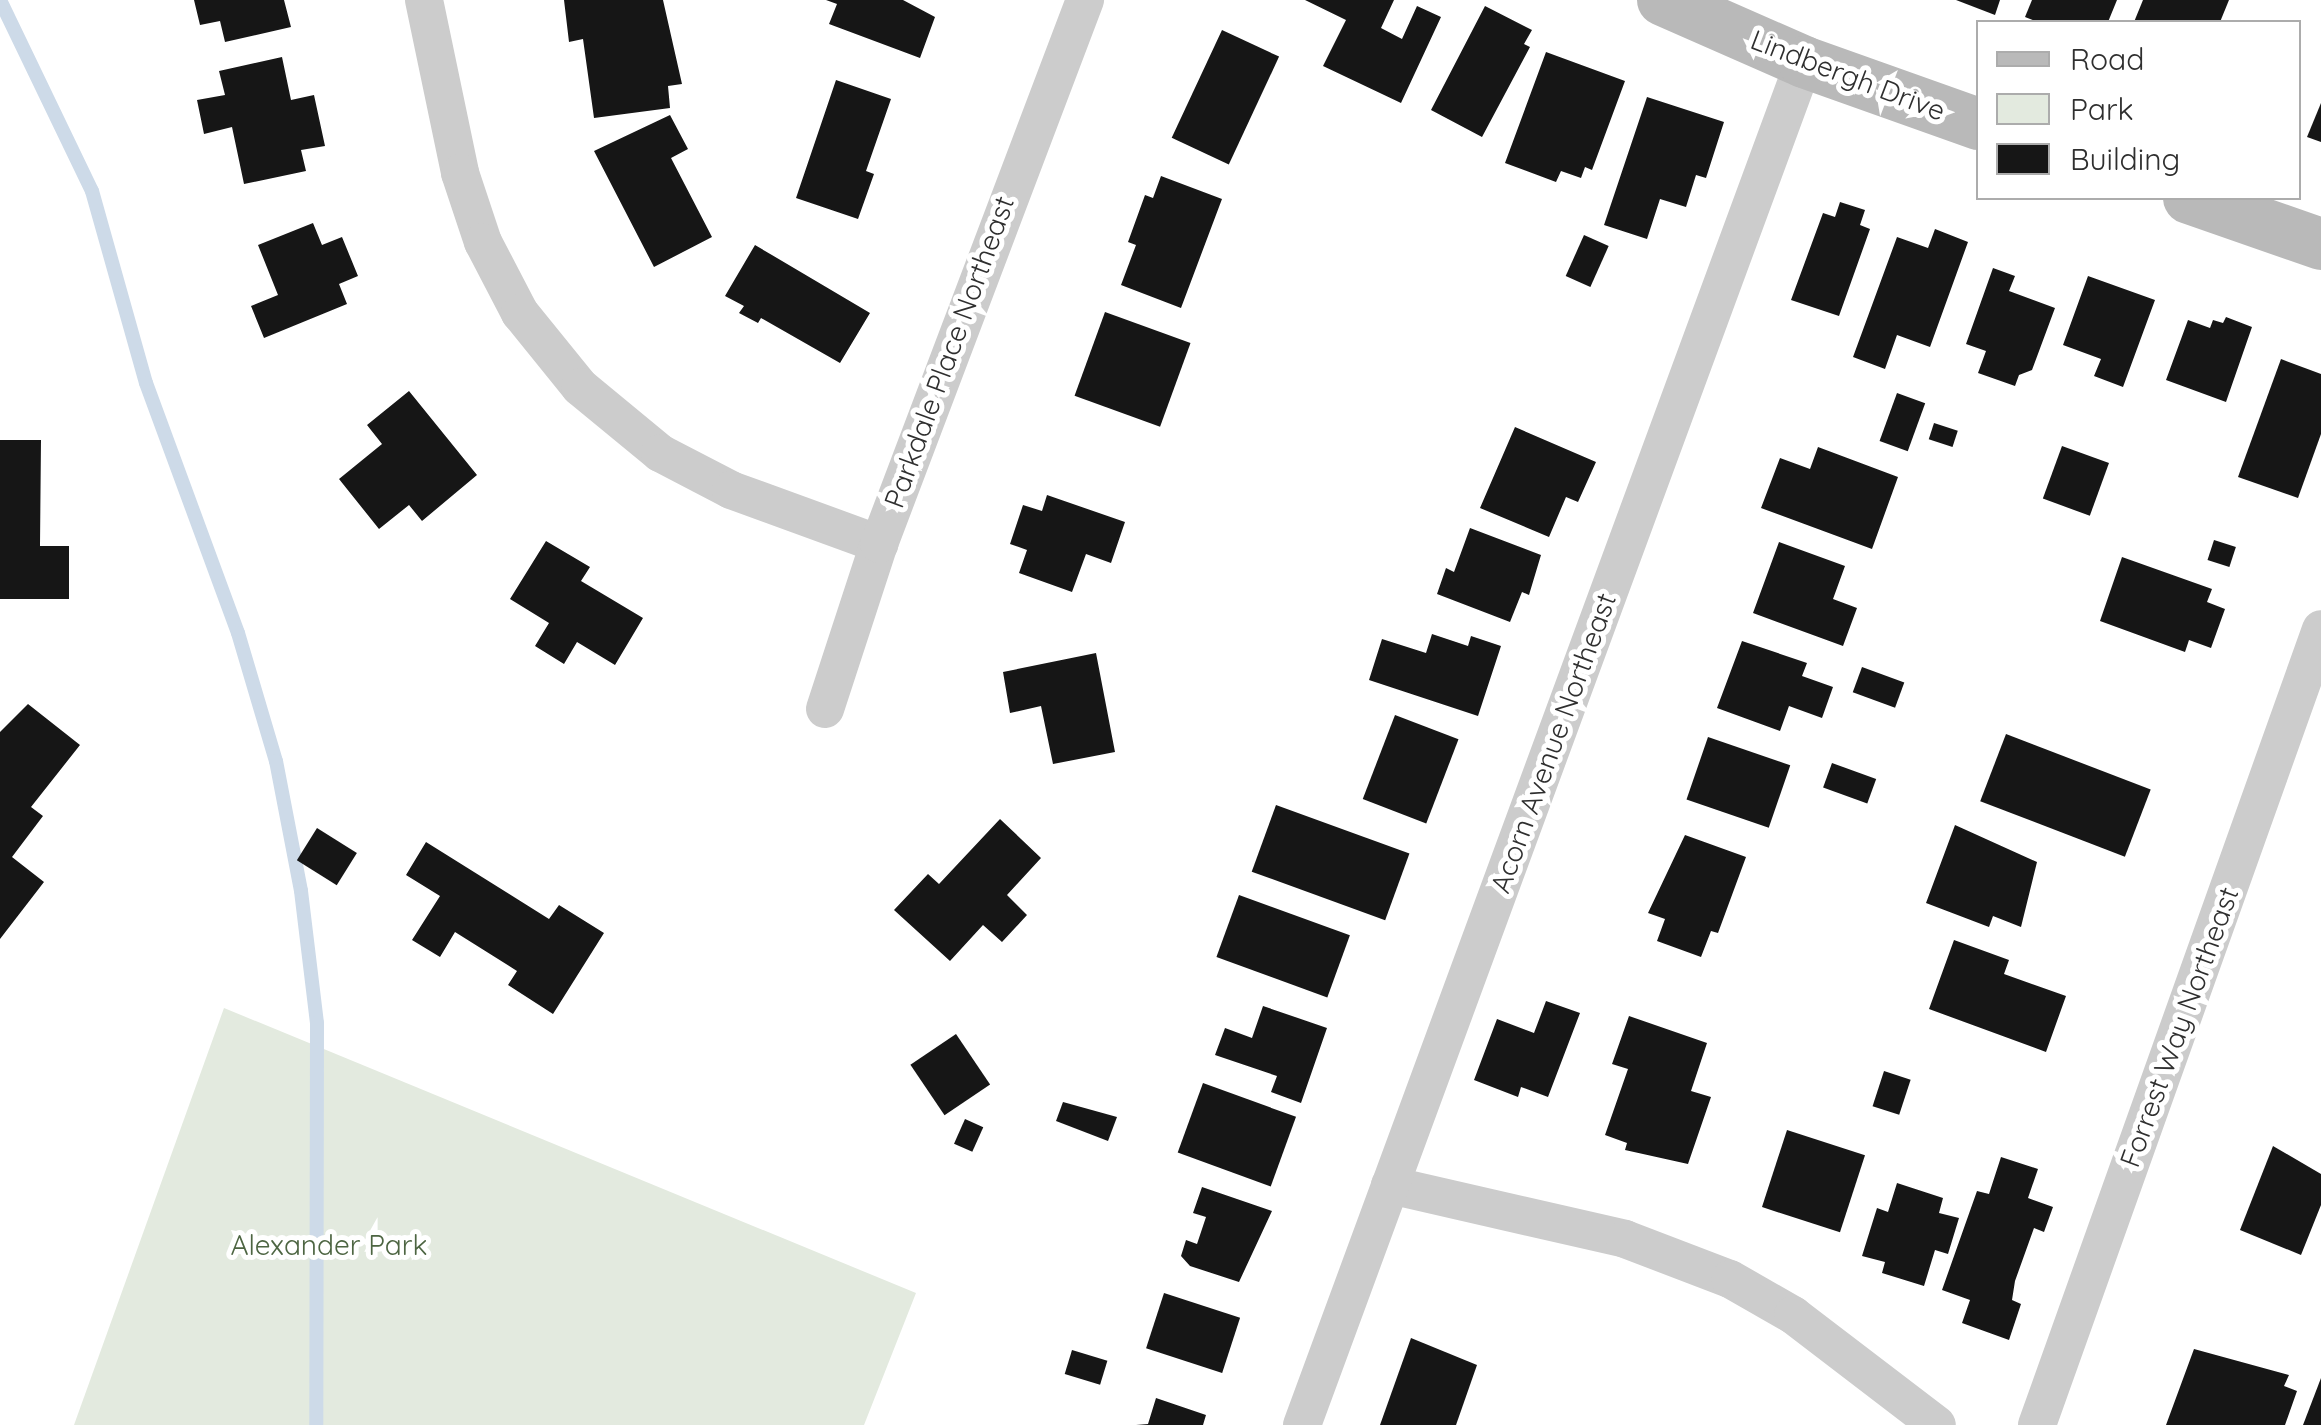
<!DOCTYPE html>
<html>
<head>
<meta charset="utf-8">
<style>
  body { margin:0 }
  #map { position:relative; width:2321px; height:1425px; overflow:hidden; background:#fff; font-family:Quicksand,sans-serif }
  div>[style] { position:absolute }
  .green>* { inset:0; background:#e3eadf }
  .stream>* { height:14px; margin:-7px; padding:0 7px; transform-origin:7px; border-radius:7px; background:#cddae8 }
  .building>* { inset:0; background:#161616; transform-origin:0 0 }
  .street>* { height:38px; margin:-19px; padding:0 19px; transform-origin:19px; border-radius:19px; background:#ccc }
  .secondary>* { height:52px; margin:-26px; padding:0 26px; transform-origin:26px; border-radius:26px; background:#b9b9b9 }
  span { translate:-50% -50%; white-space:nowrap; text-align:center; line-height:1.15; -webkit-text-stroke:10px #fff; paint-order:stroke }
  .street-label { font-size:28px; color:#2f2f2f }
  .park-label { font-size:28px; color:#4d6542 }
  .legend { position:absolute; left:1976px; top:20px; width:325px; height:180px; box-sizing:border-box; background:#fff; border:2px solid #acacac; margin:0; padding:12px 18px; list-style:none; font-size:30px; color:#2f2f2f }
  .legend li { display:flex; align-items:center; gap:20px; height:50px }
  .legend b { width:50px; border:2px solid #acacac }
</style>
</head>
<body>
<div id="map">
  <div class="green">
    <div style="clip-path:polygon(224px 1008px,916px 1293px,864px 1425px,74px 1425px)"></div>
  </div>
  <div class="stream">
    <div style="left:0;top:0;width:212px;rotate:64.3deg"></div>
    <div style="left:92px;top:191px;width:199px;rotate:74.3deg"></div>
    <div style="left:146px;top:383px;width:266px;rotate:69.8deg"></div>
    <div style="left:238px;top:633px;width:134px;rotate:73.5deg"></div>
    <div style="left:276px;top:761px;width:132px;rotate:79.1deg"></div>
    <div style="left:301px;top:891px;width:133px;rotate:83.1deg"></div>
    <div style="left:317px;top:1023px;width:402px;rotate:90.1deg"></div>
  </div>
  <div class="building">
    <div style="clip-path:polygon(194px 0,284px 0,291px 27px,225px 42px,220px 21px,200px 25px)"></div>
    <div style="clip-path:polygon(564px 0,663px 0,682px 84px,668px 86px,670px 108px,594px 118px,583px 39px,569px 42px)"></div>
    <div style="clip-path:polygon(826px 0,903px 0,935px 17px,920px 58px,829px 24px,837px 4px)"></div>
    <div style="clip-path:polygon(1305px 0,1394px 0,1381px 28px,1402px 39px,1417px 6px,1441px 17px,1401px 103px,1323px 66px,1346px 20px)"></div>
    <div style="clip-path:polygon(1956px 0,2000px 0,1995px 15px)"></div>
    <div style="clip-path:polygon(2032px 0,2117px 0,2108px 22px,2038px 22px,2025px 17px)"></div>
    <div style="clip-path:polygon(2143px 0,2229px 0,2220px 22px,2134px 22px)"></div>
    <div style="clip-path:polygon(1485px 6px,1532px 30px,1524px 44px,1530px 47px,1482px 137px,1431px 110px)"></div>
    <div style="left:1222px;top:30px;width:63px;height:119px;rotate:25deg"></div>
    <div style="clip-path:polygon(1546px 52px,1625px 81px,1592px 170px,1585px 167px,1581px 178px,1561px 171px,1556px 182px,1505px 163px)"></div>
    <div style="clip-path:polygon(282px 57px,291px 100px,314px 95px,325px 146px,301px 150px,306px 171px,244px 184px,232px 127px,204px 134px,197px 100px,225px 95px,219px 71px)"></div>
    <div style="clip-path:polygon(836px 80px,891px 99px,866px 171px,874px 174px,858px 219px,796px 198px)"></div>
    <div style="clip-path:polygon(1647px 97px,1724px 122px,1706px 178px,1696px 175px,1686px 207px,1660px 199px,1647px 239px,1604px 225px)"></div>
    <div style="clip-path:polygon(2321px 103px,2321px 142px,2307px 137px)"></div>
    <div style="clip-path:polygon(670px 115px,688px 149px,671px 158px,712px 237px,654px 267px,594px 151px)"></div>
    <div style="clip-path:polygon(1161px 176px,1222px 199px,1181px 308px,1121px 285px,1136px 245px,1128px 242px,1145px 195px,1153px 198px)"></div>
    <div style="clip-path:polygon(1840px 202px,1865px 210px,1860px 225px,1870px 229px,1839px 316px,1791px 300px,1823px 213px,1835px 217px)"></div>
    <div style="clip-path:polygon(313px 223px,322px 245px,342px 237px,358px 276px,339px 284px,347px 304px,264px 338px,251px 306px,278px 295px,258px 245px)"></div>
    <div style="clip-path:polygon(1935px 229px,1968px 242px,1930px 347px,1897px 335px,1885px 369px,1853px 357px,1897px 237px,1928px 248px)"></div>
    <div style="left:1584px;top:235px;width:27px;height:45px;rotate:24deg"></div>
    <div style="clip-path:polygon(755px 245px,870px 313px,840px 363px,761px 318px,758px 323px,739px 313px,744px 306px,725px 296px)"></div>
    <div style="clip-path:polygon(1993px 268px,2015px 276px,2009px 291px,2055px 308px,2032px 370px,2019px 375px,2015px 386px,1978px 373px,1986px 351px,1966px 344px)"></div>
    <div style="clip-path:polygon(2088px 276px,2155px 300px,2123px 387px,2094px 376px,2101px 359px,2063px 345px)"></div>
    <div style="left:1105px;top:312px;width:91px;height:89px;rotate:20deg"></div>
    <div style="clip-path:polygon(2226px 317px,2252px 327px,2226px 402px,2166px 380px,2188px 320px,2210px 328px,2213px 320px,2223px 323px)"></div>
    <div style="clip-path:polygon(2281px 359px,2321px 374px,2321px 434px,2298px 498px,2238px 477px)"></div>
    <div style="clip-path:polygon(409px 391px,477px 475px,422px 521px,409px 505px,379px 529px,339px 479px,382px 444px,367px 425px)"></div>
    <div style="left:1897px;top:393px;width:30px;height:51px;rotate:20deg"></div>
    <div style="left:1934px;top:423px;width:25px;height:17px;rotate:18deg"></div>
    <div style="clip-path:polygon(1515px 427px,1596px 462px,1578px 502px,1566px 497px,1549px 537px,1480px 508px)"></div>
    <div style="clip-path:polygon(0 440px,41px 440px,40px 546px,69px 546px,69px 599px,0 599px)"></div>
    <div style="left:2062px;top:446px;width:50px;height:56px;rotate:20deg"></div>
    <div style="clip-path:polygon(1818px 447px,1898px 477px,1872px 549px,1761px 508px,1780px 458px,1810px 469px)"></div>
    <div style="clip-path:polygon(1047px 495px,1125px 522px,1111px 563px,1086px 554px,1072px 592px,1019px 573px,1027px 550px,1010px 544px,1023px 505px,1042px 511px)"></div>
    <div style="clip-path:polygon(1470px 528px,1541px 555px,1529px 595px,1522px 592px,1510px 622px,1437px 594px,1446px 568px,1454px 572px)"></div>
    <div style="left:2214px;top:540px;width:23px;height:21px;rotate:18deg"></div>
    <div style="clip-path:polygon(546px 541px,590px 567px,581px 581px,643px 618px,615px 665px,577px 642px,564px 664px,535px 646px,549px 623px,510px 599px)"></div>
    <div style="clip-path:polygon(1779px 542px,1845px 566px,1833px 599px,1857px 608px,1843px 646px,1753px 613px)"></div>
    <div style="clip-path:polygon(2122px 557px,2212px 589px,2207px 602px,2225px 609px,2211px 648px,2189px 640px,2185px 652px,2100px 621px)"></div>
    <div style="clip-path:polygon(1432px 634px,1468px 646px,1471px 636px,1501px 646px,1478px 716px,1369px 680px,1382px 639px,1426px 653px)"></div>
    <div style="clip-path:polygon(1742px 641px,1807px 663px,1802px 676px,1833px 687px,1822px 718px,1789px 706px,1780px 731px,1717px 708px)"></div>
    <div style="clip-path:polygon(1096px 653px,1115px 752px,1053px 764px,1041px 706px,1010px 713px,1003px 672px)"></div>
    <div style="left:1862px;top:667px;width:45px;height:27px;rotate:20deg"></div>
    <div style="clip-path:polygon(28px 704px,80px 745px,31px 807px,43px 816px,12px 857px,44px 882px,0 939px,0 732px)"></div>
    <div style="left:1395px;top:715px;width:68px;height:90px;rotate:21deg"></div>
    <div style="left:2006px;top:734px;width:155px;height:72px;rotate:21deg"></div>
    <div style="left:1708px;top:737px;width:87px;height:66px;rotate:19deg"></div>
    <div style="left:1832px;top:763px;width:47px;height:26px;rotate:20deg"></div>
    <div style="left:1276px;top:805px;width:142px;height:71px;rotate:20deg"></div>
    <div style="clip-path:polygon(1000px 819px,1041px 858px,1007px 895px,1027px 915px,1002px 942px,983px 925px,950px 961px,894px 910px,928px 874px,939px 884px)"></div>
    <div style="clip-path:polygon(1955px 825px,2037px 862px,2021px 927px,1993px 916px,1989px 927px,1926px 903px)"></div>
    <div style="left:317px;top:828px;width:47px;height:38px;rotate:32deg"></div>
    <div style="clip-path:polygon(1685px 835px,1746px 857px,1718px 933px,1711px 931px,1701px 957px,1657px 941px,1665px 919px,1648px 913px)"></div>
    <div style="clip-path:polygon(426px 842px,549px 919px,559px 905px,604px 933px,553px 1014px,508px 985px,517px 971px,455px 932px,440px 957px,412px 940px,440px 896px,406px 875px)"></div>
    <div style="left:1239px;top:895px;width:118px;height:66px;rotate:20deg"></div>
    <div style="clip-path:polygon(1954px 940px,2009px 960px,2004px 974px,2066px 996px,2046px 1052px,1929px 1009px)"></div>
    <div style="clip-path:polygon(1546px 1001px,1580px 1013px,1548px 1097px,1521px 1087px,1518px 1097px,1474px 1080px,1497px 1019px,1534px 1033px)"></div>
    <div style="clip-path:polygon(1263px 1006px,1327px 1028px,1301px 1103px,1271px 1092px,1277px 1076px,1215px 1055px,1225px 1028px,1252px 1038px)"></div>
    <div style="clip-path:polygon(1629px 1016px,1707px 1043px,1691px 1091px,1711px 1097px,1688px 1164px,1625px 1150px,1627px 1143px,1605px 1135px,1628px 1069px,1612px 1064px)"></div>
    <div style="left:956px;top:1034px;width:61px;height:55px;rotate:56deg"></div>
    <div style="left:1884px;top:1071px;width:28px;height:37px;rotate:18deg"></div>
    <div style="left:1203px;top:1083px;width:99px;height:74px;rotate:20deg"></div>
    <div style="clip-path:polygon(1063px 1102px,1117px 1117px,1108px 1141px,1056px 1121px)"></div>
    <div style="left:965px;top:1119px;width:20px;height:27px;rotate:24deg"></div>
    <div style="left:1787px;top:1130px;width:82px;height:81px;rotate:18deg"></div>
    <div style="clip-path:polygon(2273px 1146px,2321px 1174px,2321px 1205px,2301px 1255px,2240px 1230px)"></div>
    <div style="clip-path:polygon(2001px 1157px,2038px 1169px,2028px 1198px,2053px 1207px,2044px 1232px,2034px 1228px,2015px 1281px,2012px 1300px,2021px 1304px,2009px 1340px,1962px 1323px,1970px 1300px,1942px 1290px,1977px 1191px,1989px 1194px)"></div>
    <div style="clip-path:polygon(1897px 1183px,1943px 1198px,1939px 1213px,1959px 1218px,1948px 1254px,1935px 1250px,1924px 1286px,1882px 1273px,1885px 1262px,1862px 1256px,1877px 1208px,1888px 1212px)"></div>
    <div style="clip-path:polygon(1202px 1187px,1272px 1211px,1239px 1282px,1190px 1266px,1181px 1256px,1186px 1240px,1197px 1244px,1206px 1217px,1193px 1213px)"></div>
    <div style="left:1164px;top:1293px;width:80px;height:58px;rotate:18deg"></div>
    <div style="clip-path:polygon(1411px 1338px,1477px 1365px,1456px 1425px,1380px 1425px)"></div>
    <div style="clip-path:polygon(2194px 1349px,2289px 1375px,2284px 1386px,2297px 1391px,2285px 1425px,2166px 1425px)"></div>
    <div style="left:1072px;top:1350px;width:37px;height:25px;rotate:17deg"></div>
    <div style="clip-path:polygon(2321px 1378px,2321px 1425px,2303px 1425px)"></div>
    <div style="clip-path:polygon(1156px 1398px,1206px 1415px,1203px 1425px,1136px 1425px,1148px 1424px)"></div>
  </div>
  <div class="street">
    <div style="left:424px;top:0;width:177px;rotate:78.2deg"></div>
    <div style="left:460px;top:173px;width:73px;rotate:71.6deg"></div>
    <div style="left:483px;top:242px;width:80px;rotate:62.5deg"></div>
    <div style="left:520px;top:313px;width:95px;rotate:51deg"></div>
    <div style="left:580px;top:387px;width:104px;rotate:39.5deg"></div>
    <div style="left:660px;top:453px;width:80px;rotate:27.5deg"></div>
    <div style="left:731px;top:490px;width:158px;rotate:20deg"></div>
    <div style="left:825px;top:709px;width:174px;rotate:-71.9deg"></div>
    <div style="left:879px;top:544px;width:582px;rotate:-69.26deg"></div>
    <div style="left:1390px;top:1185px;width:241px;rotate:12.9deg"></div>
    <div style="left:1625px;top:1239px;width:112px;rotate:20.9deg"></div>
    <div style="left:1730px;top:1279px;width:73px;rotate:29.7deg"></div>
    <div style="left:1793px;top:1315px;width:181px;rotate:37.4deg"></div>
    <div style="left:1302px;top:1425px;width:1453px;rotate:-69.78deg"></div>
    <div style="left:2037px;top:1425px;width:845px;rotate:-70.36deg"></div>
  </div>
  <div class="secondary">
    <div style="left:1663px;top:0;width:154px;rotate:23.7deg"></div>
    <div style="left:1804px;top:62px;width:185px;rotate:19.6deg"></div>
    <div style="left:2189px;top:198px;width:140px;rotate:19.2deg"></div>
  </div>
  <div class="street-label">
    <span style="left:1848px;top:75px;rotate:21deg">Lindbergh Drive</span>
    <span style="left:949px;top:352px;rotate:-70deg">Parkdale Place Northeast</span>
    <span style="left:1553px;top:743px;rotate:-70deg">Acorn Avenue Northeast</span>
    <span style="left:2179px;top:1027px;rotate:-70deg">Forrest Way Northeast</span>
  </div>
  <div class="park-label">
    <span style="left:329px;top:1245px">Alexander Park</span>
  </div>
  <ul class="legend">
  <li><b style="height:12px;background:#b9b9b9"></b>Road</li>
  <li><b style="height:28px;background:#e3eadf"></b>Park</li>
  <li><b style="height:28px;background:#161616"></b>Building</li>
  </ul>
</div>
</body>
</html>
